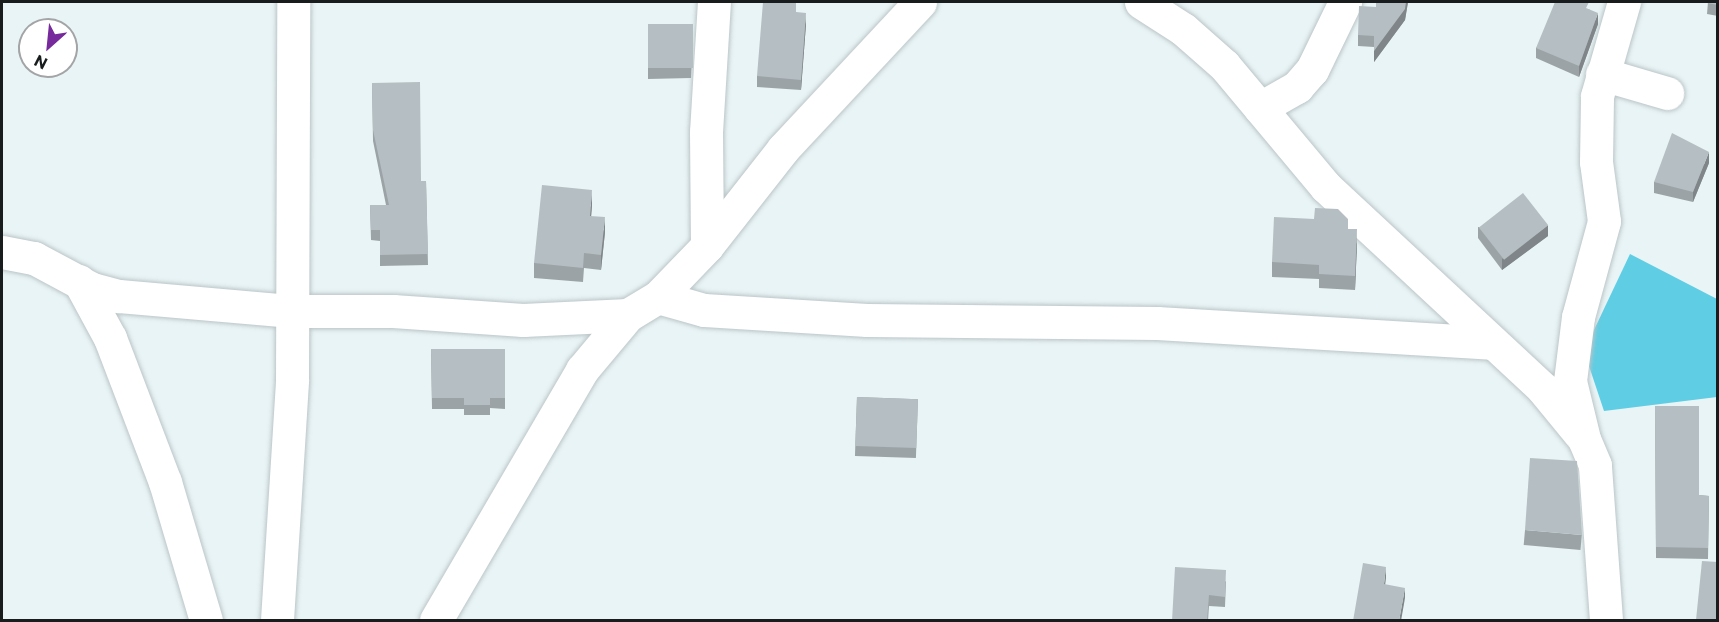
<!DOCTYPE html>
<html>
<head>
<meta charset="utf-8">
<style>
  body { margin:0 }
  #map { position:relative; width:1719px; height:622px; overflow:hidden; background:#e9f4f6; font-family:Commissioner,sans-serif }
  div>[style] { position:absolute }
  .forest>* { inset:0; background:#5fcde3 }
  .roads { filter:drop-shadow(0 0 2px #bbc5c7) drop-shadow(0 0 2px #bbc5c7) }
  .minor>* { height:33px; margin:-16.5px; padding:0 16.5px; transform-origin:16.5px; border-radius:16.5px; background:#fff }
  .wall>* { inset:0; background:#9ca3a7; transform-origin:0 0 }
  .shaded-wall>* { inset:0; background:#7f8588 }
  .building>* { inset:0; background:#b5bec2; transform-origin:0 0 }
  span { translate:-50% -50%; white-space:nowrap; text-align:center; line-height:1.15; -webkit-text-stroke:4.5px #fff; paint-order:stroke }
  .frame { position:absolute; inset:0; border:3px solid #191c1d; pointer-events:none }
  .north { position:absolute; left:18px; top:18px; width:60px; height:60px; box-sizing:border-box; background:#fff; border:2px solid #a3a4a5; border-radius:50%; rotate:207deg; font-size:16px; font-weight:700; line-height:24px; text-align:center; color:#191c1d }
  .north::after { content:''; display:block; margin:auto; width:21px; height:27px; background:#762a9c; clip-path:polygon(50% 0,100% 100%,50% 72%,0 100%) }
</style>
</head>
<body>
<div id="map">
  <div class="forest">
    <div style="clip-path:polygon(1630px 254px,1717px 299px,1717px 397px,1604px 411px,1584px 351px)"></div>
  </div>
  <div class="roads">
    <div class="minor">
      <div style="left:1141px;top:2px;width:50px;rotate:32.7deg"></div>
      <div style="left:1183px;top:29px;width:55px;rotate:41.3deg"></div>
      <div style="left:1224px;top:65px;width:159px;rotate:50.1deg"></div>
      <div style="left:1326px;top:187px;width:296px;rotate:42.9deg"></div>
      <div style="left:1543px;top:389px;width:57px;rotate:50.7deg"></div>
      <div style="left:1602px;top:74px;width:68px;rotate:16.3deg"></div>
      <div style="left:1260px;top:108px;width:43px;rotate:-29.6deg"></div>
      <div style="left:1297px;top:87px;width:23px;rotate:-49deg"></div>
      <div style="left:1312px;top:70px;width:76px;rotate:-64.1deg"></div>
      <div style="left:707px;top:246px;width:114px;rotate:-90.5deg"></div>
      <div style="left:706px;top:132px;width:130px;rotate:-86.5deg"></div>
      <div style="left:2px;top:252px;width:33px;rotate:11deg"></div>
      <div style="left:34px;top:258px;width:66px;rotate:28.1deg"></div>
      <div style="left:92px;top:289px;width:28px;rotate:15deg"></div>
      <div style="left:119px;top:296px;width:174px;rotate:5deg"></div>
      <div style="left:292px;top:311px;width:101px"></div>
      <div style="left:393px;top:311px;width:130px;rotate:4deg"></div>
      <div style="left:523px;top:320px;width:105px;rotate:-2.7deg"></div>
      <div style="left:628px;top:315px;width:35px;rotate:-31deg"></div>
      <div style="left:658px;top:297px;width:71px;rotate:-46.1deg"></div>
      <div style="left:707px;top:246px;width:123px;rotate:-51.9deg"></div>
      <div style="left:783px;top:149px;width:201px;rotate:-47deg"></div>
      <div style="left:79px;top:281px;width:65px;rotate:61.5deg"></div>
      <div style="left:110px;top:338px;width:154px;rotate:69.1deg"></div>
      <div style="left:165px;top:482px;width:144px;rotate:73.5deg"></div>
      <div style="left:658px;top:297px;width:48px;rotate:15.8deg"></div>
      <div style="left:704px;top:310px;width:163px;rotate:3.5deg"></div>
      <div style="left:867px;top:320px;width:290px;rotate:0.6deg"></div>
      <div style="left:1157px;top:323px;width:335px;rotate:3.4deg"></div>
      <div style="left:277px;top:620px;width:241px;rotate:-86.4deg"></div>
      <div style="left:292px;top:379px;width:377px;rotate:-89.8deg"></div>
      <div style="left:436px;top:620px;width:290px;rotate:-59.7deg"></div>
      <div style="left:582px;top:370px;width:72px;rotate:-50.1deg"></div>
      <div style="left:1606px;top:620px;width:155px;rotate:-94.1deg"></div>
      <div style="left:1595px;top:465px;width:28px;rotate:-113deg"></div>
      <div style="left:1584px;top:439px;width:60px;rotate:-103.6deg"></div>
      <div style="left:1570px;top:381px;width:64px;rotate:-82.9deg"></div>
      <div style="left:1578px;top:317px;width:99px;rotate:-74.8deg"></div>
      <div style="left:1604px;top:221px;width:60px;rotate:-97.7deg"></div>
      <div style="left:1596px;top:162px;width:66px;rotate:-89.1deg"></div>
      <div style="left:1597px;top:96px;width:98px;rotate:-74deg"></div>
    </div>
  </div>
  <div class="wall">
    <div style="clip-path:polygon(1376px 2px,1408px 2px,1405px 20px,1374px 62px,1374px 47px,1358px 46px,1358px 35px,1376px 7px)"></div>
    <div style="clip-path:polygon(1708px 2px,1718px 2px,1718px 16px,1707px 14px)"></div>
    <div style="clip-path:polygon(1589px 9px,1598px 24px,1579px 77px,1536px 58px,1536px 48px)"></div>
    <div style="clip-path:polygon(796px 12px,806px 24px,801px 90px,757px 87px,757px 76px)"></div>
    <div style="clip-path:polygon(648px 24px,693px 34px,691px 78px,648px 79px)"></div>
    <div style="clip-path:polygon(372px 83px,421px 181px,426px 181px,428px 265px,380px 266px,380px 241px,371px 240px,370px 205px,386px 205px,373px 141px)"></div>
    <div style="clip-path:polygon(1709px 163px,1693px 202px,1654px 193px,1654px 182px)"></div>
    <div style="clip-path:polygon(592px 205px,591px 216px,605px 232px,601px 270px,584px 268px,583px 282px,534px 278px,534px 263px)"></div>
    <div style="clip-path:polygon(1478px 227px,1548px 236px,1502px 270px,1478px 238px)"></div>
    <div style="clip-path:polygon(1348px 229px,1357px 244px,1355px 290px,1319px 288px,1319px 279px,1272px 277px,1272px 262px)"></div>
    <div style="clip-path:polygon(431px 349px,505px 349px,505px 409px,490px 408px,490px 415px,464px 415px,464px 409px,432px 409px)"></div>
    <div style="left:857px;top:397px;width:61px;height:59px;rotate:2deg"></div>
    <div style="clip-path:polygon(1655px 406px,1699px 495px,1709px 496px,1708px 559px,1656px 558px)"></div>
    <div style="left:1525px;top:530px;width:57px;height:15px;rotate:5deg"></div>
    <div style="clip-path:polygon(1226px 581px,1225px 607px,1209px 606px,1208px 621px,1172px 621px)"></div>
  </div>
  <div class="shaded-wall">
    <div style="clip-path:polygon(1406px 2px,1408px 2px,1405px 20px,1374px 62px,1374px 51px)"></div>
    <div style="clip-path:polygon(806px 13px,806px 24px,801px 90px,801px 80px)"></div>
    <div style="clip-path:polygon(1598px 13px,1598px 24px,1579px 77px,1579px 66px)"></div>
    <div style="clip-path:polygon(1709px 152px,1709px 163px,1693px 202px,1693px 192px)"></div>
    <div style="clip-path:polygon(592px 190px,592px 205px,590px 231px,590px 216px)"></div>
    <div style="clip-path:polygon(605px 217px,605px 232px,601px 270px,601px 255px)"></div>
    <div style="clip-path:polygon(1548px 225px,1548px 236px,1502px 270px,1502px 259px)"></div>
    <div style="clip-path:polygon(1357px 229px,1357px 244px,1355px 290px,1355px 276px)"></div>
    <div style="clip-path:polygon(1386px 567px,1386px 578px,1384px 594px,1384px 584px)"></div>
    <div style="clip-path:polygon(1405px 588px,1405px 598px,1401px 621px,1399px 621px)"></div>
  </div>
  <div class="building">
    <div style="clip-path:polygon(763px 2px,796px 2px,796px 12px,806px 13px,801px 80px,757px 76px)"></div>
    <div style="clip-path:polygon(1376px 2px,1406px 2px,1405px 9px,1374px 51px,1374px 36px,1358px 35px,1359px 6px,1376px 7px)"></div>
    <div style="clip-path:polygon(1555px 2px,1589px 2px,1586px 8px,1598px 13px,1579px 66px,1536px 48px)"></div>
    <div style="clip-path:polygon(1708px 2px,1718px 2px,1718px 5px,1707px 3px)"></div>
    <div style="left:648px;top:24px;width:45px;height:44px"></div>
    <div style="clip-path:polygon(420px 82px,421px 181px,426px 181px,428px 254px,380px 255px,380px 230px,371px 230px,370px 205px,389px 205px,373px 130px,372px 83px)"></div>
    <div style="clip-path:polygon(1672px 133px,1709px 152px,1693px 192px,1654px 182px)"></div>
    <div style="clip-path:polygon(542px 185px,592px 190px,590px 216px,605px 217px,601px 255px,584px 253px,583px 268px,534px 263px)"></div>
    <div style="left:1523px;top:193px;width:41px;height:56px;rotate:52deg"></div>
    <div style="clip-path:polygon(1315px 208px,1338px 209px,1348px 219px,1348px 229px,1357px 229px,1355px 276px,1319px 274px,1319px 265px,1272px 262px,1274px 217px,1314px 219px)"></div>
    <div style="clip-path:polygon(431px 349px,505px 349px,505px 398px,490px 398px,490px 405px,464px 405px,464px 398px,432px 398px)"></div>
    <div style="left:857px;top:397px;width:61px;height:49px;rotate:2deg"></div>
    <div style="clip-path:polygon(1655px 406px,1699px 406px,1699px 495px,1709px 496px,1708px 548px,1656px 547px)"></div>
    <div style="clip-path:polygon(1530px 458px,1577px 461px,1582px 535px,1525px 530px)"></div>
    <div style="clip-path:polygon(1702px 561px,1718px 562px,1718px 621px,1696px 620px)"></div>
    <div style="clip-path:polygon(1363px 563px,1386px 567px,1384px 584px,1405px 588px,1399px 621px,1353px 621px)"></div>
    <div style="clip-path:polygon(1175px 567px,1226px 570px,1225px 597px,1209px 595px,1207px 621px,1172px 621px)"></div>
  </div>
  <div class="frame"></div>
  <div class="north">N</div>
</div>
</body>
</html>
